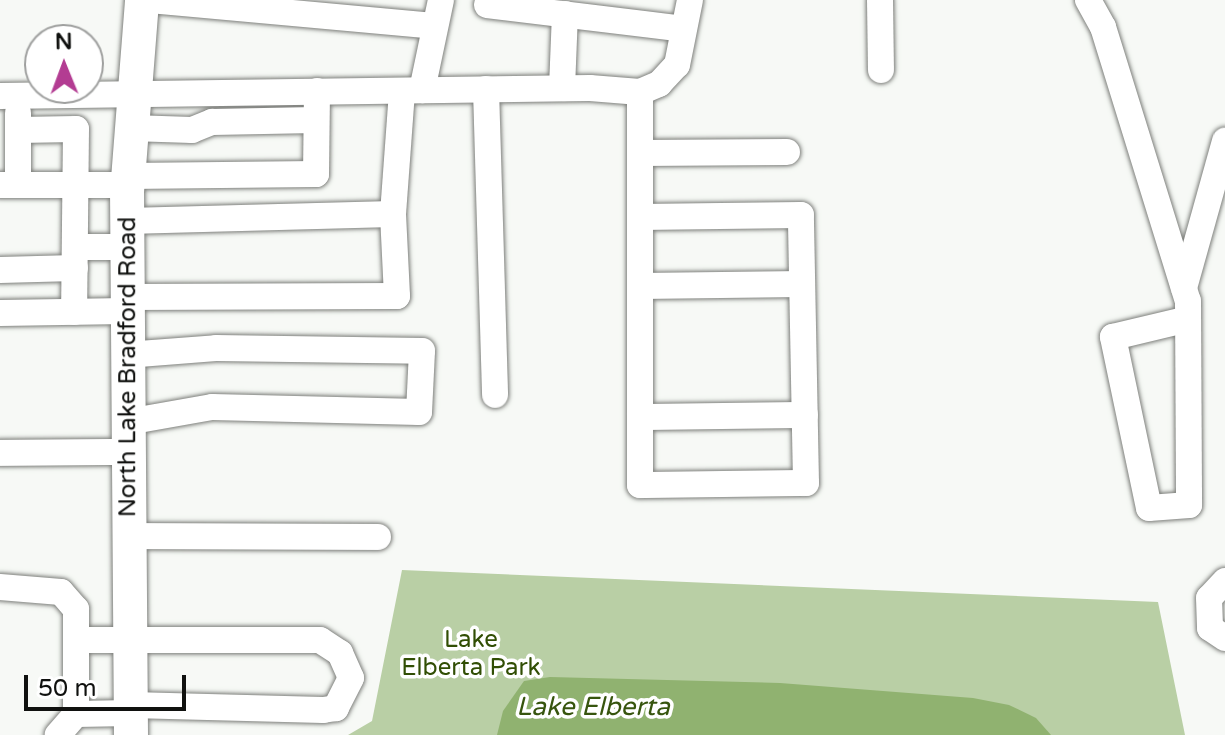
<!DOCTYPE html>
<html>
<head>
<meta charset="utf-8">
<style>
  body { margin:0 }
  #map { position:relative; width:1225px; height:735px; overflow:hidden; background:#f7f9f6; font-family:"Varela Round",sans-serif }
  div>[style] { position:absolute }
  .green>* { inset:0; background:#b9cfa5 }
  .water>* { inset:0; background:#90b270 }
  .roads { filter:drop-shadow(0 0 2px #7e807c) drop-shadow(0 0 2px #7e807c) }
  .minor>* { height:26px; margin:-13px; padding:0 13px; transform-origin:13px; border-radius:13px; background:#fff }
  .major>* { height:34px; margin:-17px; padding:0 17px; transform-origin:17px; border-radius:17px; background:#fff }
  span { translate:-50% -50%; white-space:nowrap; text-align:center; line-height:1.15; -webkit-text-stroke:7px #fff; paint-order:stroke }
  .street-label { font-size:24px; color:#10110f }
  .park-label { font-size:24px; color:#314e04 }
  .water-label { font-size:26px; color:#37550e; font-style:italic }
  .north { position:absolute; left:24px; top:24px; width:80px; height:80px; box-sizing:border-box; background:#fff; border:2px solid #9fa09f; border-radius:50%; rotate:359deg; font-size:22px; font-weight:700; line-height:32px; text-align:center; color:#10110f }
  .north::after { content:''; display:block; margin:auto; width:28px; height:36px; background:#b33c92; clip-path:polygon(50% 0,100% 100%,50% 72%,0 100%) }
  .scale { position:absolute; left:24px; top:675px; width:162px; height:36px; box-sizing:border-box; border:4px solid #10110f; border-top:0; padding-left:10px; font-size:24px; line-height:28px; white-space:nowrap; color:#10110f; -webkit-text-stroke:6px #fff; paint-order:stroke }
</style>
</head>
<body>
<div id="map">
  <div class="green">
    <div style="clip-path:polygon(402px 570px,1158px 602px,1185px 735px,348px 735px,372px 721px)"></div>
  </div>
  <div class="water">
    <div style="clip-path:polygon(550px 677px,780px 683px,973px 698px,1009px 705px,1036px 718px,1051px 735px,497px 735px,503px 711px,524px 681px)"></div>
  </div>
  <div class="roads">
    <div class="minor">
      <div style="left:150px;top:0;width:285px;rotate:5.2deg"></div>
      <div style="left:880px;top:0;width:70px;rotate:89.2deg"></div>
      <div style="left:1088px;top:0;width:31px;rotate:61deg"></div>
      <div style="left:1103px;top:27px;width:287px;rotate:72.8deg"></div>
      <div style="left:1188px;top:301px;width:204px;rotate:89.7deg"></div>
      <div style="left:1189px;top:505px;width:40px;rotate:175.7deg"></div>
      <div style="left:1149px;top:508px;width:175px;rotate:-101.9deg"></div>
      <div style="left:1113px;top:337px;width:77px;rotate:-13.5deg"></div>
      <div style="left:487px;top:5px;width:198px;rotate:6.9deg"></div>
      <div style="left:562px;top:88px;width:74px;rotate:-87.7deg"></div>
      <div style="left:486px;top:89px;width:306px;rotate:88.3deg"></div>
      <div style="left:422px;top:90px;width:92px;rotate:-78.1deg"></div>
      <div style="left:640px;top:92px;width:393px;rotate:90deg"></div>
      <div style="left:640px;top:485px;width:166px;rotate:-0.7deg"></div>
      <div style="left:806px;top:483px;width:268px;rotate:-91.1deg"></div>
      <div style="left:801px;top:215px;width:161px;rotate:179.3deg"></div>
      <div style="left:0;top:96px;width:590px;rotate:-0.78deg"></div>
      <div style="left:590px;top:88px;width:50px;rotate:4.6deg"></div>
      <div style="left:640px;top:92px;width:21px;rotate:-23deg"></div>
      <div style="left:659px;top:84px;width:26px;rotate:-47deg"></div>
      <div style="left:677px;top:65px;width:66px;rotate:-78.7deg"></div>
      <div style="left:131px;top:128px;width:61px;rotate:1.9deg"></div>
      <div style="left:192px;top:130px;width:22px;rotate:-22deg"></div>
      <div style="left:212px;top:122px;width:104px;rotate:-1.1deg"></div>
      <div style="left:18px;top:130px;width:58px;rotate:-1deg"></div>
      <div style="left:76px;top:129px;width:183px;rotate:90.6deg"></div>
      <div style="left:640px;top:153px;width:147px;rotate:-0.4deg"></div>
      <div style="left:128px;top:176px;width:188px;rotate:-0.6deg"></div>
      <div style="left:316px;top:174px;width:83px;rotate:-89.3deg"></div>
      <div style="left:0;top:185px;width:128px"></div>
      <div style="left:18px;top:185px;width:72px;rotate:-90deg"></div>
      <div style="left:127px;top:221px;width:266px;rotate:-1.5deg"></div>
      <div style="left:75px;top:247px;width:52px"></div>
      <div style="left:0;top:270px;width:75px;rotate:-1.5deg"></div>
      <div style="left:640px;top:286px;width:162px;rotate:-0.7deg"></div>
      <div style="left:1184px;top:288px;width:153px;rotate:-74.4deg"></div>
      <div style="left:126px;top:297px;width:271px;rotate:-0.2deg"></div>
      <div style="left:397px;top:296px;width:82px;rotate:-92.8deg"></div>
      <div style="left:393px;top:214px;width:123px;rotate:-85.8deg"></div>
      <div style="left:0;top:313px;width:126px;rotate:-0.9deg"></div>
      <div style="left:126px;top:355px;width:90px;rotate:-4.4deg"></div>
      <div style="left:216px;top:348px;width:206px;rotate:0.8deg"></div>
      <div style="left:422px;top:351px;width:61px;rotate:92.8deg"></div>
      <div style="left:419px;top:412px;width:207px;rotate:-178.6deg"></div>
      <div style="left:212px;top:407px;width:86px;rotate:170deg"></div>
      <div style="left:640px;top:417px;width:165px;rotate:-0.7deg"></div>
      <div style="left:0;top:453px;width:127px;rotate:-0.5deg"></div>
      <div style="left:129px;top:536px;width:249px;rotate:0.2deg"></div>
      <div style="left:1225px;top:581px;width:23px;rotate:133deg"></div>
      <div style="left:1209px;top:598px;width:30px;rotate:88deg"></div>
      <div style="left:1210px;top:628px;width:18px;rotate:34deg"></div>
      <div style="left:0;top:587px;width:61px;rotate:4.7deg"></div>
      <div style="left:61px;top:592px;width:23px;rotate:49deg"></div>
      <div style="left:76px;top:609px;width:105px;rotate:90deg"></div>
      <div style="left:76px;top:714px;width:28px;rotate:131deg"></div>
      <div style="left:76px;top:640px;width:244px"></div>
      <div style="left:320px;top:640px;width:24px;rotate:33deg"></div>
      <div style="left:340px;top:653px;width:27px;rotate:66deg"></div>
      <div style="left:351px;top:678px;width:34px;rotate:117deg"></div>
      <div style="left:336px;top:708px;width:13px;rotate:171deg"></div>
      <div style="left:323px;top:710px;width:192px;rotate:-178.5deg"></div>
      <div style="left:76px;top:714px;width:55px;rotate:-1deg"></div>
    </div>
    <div class="major">
      <div style="left:131px;top:735px;width:543px;rotate:-90.42deg"></div>
      <div style="left:127px;top:192px;width:193px;rotate:-85.5deg"></div>
    </div>
  </div>
  <div class="street-label">
    <span style="left:128px;top:367px;rotate:-90deg">North Lake Bradford Road</span>
  </div>
  <div class="park-label">
    <span style="left:471px;top:654px">Lake<br>Elberta Park</span>
  </div>
  <div class="water-label">
    <span style="left:593px;top:707px">Lake Elberta</span>
  </div>
  <div class="north">N</div>
  <div class="scale">50 m</div>
</div>
</body>
</html>
